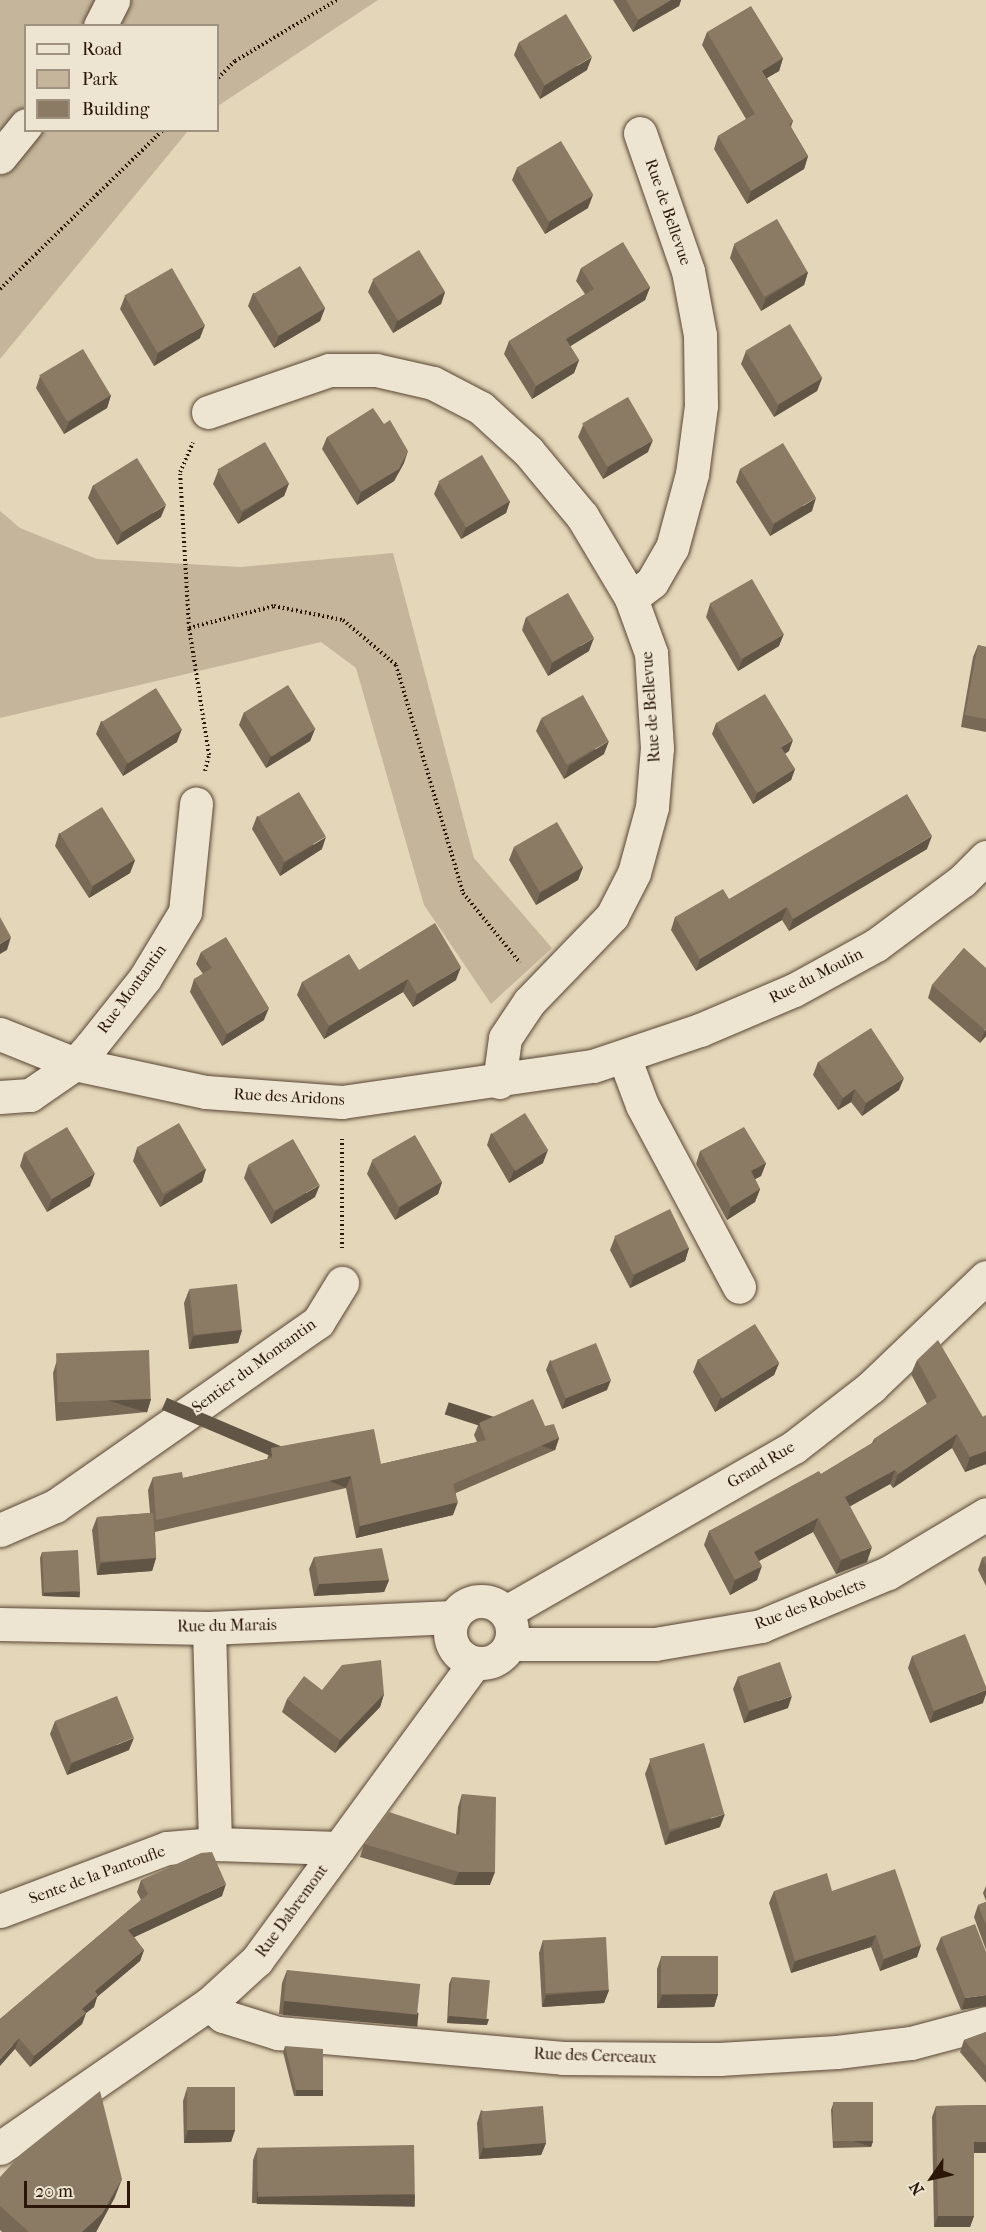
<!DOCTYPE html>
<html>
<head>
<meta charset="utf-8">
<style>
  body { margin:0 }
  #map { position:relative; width:986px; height:2232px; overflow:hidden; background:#e4d7b9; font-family:"IM FELL French Canon",serif }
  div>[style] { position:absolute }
  .green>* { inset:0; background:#c5b69b }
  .path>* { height:4px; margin-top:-2px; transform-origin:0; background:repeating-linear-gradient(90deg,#2b1607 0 1.5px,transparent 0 4.5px) }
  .roads { filter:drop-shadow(0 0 2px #594634) drop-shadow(0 0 2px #594634) }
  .minor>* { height:33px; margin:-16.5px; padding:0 16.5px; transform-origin:16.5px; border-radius:16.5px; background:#ede5d2 }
  .minor>.ring { margin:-16.5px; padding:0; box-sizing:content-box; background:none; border:33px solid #ede5d2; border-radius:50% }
  .wall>* { inset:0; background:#786956 }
  .shaded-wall>* { inset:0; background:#615546; transform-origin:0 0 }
  .building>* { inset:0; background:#8b7a64; transform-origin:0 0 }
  span { translate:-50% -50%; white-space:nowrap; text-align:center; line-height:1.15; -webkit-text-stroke:4.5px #ede5d2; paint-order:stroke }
  .street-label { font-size:16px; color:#2b1607 }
  .legend { position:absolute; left:24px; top:24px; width:195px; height:108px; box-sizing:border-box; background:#ede5d2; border:2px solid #9f9281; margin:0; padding:8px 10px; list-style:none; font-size:18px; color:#2b1607 }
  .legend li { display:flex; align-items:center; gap:12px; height:30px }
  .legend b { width:30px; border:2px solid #9f9281 }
  .north { position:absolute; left:902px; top:2148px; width:60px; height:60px; -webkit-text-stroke:4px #ede5d2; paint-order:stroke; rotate:236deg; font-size:16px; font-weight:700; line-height:24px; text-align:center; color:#2b1607 }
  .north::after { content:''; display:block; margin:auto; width:21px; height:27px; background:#2b1607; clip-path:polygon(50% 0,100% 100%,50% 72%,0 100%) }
  .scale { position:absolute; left:24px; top:2181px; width:106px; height:27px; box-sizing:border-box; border:3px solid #2b1607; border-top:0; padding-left:8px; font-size:18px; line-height:21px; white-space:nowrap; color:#2b1607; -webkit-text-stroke:4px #ede5d2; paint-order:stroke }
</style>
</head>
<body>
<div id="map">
  <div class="green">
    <div style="clip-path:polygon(0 0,378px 0,218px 106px,218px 26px,26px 26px,26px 130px,188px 131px,0 359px)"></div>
    <div style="clip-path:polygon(0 511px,20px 528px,97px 559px,241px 567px,393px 553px,474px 858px,552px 948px,491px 1004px,424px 905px,356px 668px,321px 642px,0 718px)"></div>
  </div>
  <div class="path">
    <div style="left:218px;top:78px;width:24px;rotate:-45deg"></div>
    <div style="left:235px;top:61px;width:119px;rotate:-30.9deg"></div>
    <div style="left:0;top:289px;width:228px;rotate:-44.3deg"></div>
    <div style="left:189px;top:628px;width:156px;rotate:-93.3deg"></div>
    <div style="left:180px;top:472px;width:32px;rotate:-66deg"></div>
    <div style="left:205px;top:771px;width:16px;rotate:-76deg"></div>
    <div style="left:209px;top:755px;width:129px;rotate:-98.9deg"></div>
    <div style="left:189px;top:628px;width:88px;rotate:-14.5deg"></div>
    <div style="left:274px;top:606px;width:70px;rotate:11.5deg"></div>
    <div style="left:343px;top:620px;width:70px;rotate:40.3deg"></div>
    <div style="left:396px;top:665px;width:238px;rotate:73.6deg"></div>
    <div style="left:463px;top:893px;width:90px;rotate:50.8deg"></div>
    <div style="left:342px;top:1248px;width:112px;rotate:-90deg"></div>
  </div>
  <div class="roads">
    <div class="minor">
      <div style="left:100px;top:26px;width:29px;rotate:-63deg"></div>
      <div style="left:0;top:157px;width:41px;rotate:-50.9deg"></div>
      <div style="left:208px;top:412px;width:128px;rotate:-19.1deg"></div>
      <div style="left:329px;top:370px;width:47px"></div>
      <div style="left:376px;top:370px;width:58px;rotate:12.8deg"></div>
      <div style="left:433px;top:383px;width:54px;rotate:27.5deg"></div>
      <div style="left:481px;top:408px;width:64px;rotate:42.5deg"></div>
      <div style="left:528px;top:451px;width:85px;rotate:50.3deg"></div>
      <div style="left:582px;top:516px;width:96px;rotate:59.1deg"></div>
      <div style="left:0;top:1034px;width:81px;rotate:21.8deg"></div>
      <div style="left:75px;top:1064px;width:24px;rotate:-48deg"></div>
      <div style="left:91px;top:1046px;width:87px;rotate:-51.5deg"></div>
      <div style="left:145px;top:978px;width:77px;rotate:-58.8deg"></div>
      <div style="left:185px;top:912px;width:109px;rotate:-84.2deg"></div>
      <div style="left:624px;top:1057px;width:51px;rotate:69.4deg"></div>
      <div style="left:642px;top:1105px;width:206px;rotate:61.9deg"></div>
      <div style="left:499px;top:1082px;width:44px;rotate:-82.2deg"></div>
      <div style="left:505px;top:1038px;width:43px;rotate:-56.3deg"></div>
      <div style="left:529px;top:1002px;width:120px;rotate:-46deg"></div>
      <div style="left:612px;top:916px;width:48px;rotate:-62.9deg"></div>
      <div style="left:634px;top:873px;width:68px;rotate:-74.7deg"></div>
      <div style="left:652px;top:807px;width:59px;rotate:-85.2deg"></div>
      <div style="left:657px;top:748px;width:95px;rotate:-93.6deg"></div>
      <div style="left:651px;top:653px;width:59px;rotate:-110deg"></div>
      <div style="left:631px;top:598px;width:26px;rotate:-37deg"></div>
      <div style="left:652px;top:582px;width:39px;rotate:-60deg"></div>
      <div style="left:672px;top:548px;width:77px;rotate:-74.9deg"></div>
      <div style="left:692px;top:474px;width:69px;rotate:-82.5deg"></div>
      <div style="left:701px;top:406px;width:71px;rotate:-90.8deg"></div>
      <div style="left:700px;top:335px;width:65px;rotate:-100.6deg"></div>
      <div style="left:688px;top:271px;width:146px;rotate:-109.2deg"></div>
      <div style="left:0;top:1097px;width:30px;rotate:-4deg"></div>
      <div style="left:30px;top:1095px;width:55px;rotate:-34.6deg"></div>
      <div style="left:75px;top:1064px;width:134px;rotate:12.1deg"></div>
      <div style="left:206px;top:1092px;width:136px;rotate:4.2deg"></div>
      <div style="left:342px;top:1102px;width:254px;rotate:-8.2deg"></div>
      <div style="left:593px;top:1066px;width:113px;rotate:-18.6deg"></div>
      <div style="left:700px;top:1030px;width:102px;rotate:-23.1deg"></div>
      <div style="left:794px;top:990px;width:94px;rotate:-28.8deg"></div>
      <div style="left:876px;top:945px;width:107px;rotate:-36.7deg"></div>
      <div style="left:962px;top:881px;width:34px;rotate:-45deg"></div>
      <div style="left:0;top:1530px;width:60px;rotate:-23.6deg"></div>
      <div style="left:55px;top:1506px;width:321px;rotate:-35deg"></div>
      <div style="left:318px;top:1322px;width:46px;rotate:-58.4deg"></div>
      <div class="ring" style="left:450px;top:1601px;width:29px;height:29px"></div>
      <div style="left:506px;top:1612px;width:332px;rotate:-29.8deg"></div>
      <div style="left:794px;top:1447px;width:98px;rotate:-37.9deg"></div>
      <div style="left:871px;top:1387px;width:159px;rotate:-43.7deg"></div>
      <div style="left:0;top:1624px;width:209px;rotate:1.1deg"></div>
      <div style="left:209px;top:1628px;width:244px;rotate:-2.6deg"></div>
      <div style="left:209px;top:1628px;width:216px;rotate:88.4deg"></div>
      <div style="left:510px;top:1644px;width:145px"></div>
      <div style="left:655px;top:1644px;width:108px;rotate:-9.6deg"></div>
      <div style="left:761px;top:1626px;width:138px;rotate:-22.7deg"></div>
      <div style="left:888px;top:1573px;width:114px;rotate:-31deg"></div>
      <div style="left:0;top:1911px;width:178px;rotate:-20.7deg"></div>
      <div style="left:167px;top:1848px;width:48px;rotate:-4.8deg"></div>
      <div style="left:215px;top:1844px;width:124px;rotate:1.8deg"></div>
      <div style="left:209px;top:2004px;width:18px;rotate:41deg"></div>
      <div style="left:223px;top:2016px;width:58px;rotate:17.2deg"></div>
      <div style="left:278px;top:2033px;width:286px;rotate:5deg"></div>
      <div style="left:563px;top:2058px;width:156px;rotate:0.4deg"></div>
      <div style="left:719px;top:2059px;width:118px;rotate:-3.4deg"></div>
      <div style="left:837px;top:2052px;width:75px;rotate:-6.9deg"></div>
      <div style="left:911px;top:2043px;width:78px;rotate:-14.9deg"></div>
      <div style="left:0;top:2148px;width:254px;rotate:-34.6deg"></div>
      <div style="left:209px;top:2004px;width:65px;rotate:-42.5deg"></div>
      <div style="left:257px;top:1960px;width:368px;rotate:-53.8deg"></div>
    </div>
  </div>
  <div class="wall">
    <div style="clip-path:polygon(613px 0,681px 0,679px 6px,633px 32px)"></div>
    <div style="clip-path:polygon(707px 32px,783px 58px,779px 71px,767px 78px,793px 121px,791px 127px,808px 156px,804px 169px,747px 204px,714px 149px,718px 136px,746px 119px,702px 45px)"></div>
    <div style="clip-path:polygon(519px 42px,587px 70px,540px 99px,514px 55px)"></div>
    <div style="clip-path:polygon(517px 168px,588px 208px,545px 234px,512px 180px)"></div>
    <div style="clip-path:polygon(734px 245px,808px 272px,804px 285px,761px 311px,730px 258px)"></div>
    <div style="clip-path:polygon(581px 268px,650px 287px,645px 300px,570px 346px,579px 360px,574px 373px,532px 399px,504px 354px,509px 341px,585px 294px,576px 281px)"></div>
    <div style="clip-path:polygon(373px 280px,445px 292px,441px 304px,393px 333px,368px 292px)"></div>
    <div style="clip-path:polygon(253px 293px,325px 308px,320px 321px,274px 348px,248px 306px)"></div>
    <div style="clip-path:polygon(125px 296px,200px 338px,154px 366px,120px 309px)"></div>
    <div style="clip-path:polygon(746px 351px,822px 378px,817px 391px,774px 417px,741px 364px)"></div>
    <div style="clip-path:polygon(40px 376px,111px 395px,107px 408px,64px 434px,36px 388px)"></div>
    <div style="clip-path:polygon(583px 425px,648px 452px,603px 479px,578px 437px)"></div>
    <div style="clip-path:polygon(327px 437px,404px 463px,394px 481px,357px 505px,322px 449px)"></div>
    <div style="clip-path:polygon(740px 469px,812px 511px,770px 536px,736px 482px)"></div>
    <div style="clip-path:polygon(218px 471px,289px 483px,284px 496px,238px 524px,213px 484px)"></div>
    <div style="clip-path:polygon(439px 482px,510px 501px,506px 513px,461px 539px,434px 494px)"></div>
    <div style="clip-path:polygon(93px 485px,161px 517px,117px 545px,88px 498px)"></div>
    <div style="clip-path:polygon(710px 604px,779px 646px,738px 671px,706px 617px)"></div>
    <div style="clip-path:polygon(526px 617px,589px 651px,548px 676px,522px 630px)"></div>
    <div style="clip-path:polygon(978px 645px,986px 647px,986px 732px,961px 727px,973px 657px)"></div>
    <div style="clip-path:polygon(244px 712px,315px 729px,310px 741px,266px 768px,239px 725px)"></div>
    <div style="clip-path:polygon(541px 719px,604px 754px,564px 779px,536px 731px)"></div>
    <div style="clip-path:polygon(101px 721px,177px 742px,123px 776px,96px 734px)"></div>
    <div style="clip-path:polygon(716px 723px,789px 751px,785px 754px,795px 769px,791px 780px,753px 804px,712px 734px)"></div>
    <div style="clip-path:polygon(257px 816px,322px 849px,280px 876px,252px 829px)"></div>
    <div style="clip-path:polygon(59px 833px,135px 860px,130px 873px,89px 898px,55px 846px)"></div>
    <div style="clip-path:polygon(514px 847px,583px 867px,578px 880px,536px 905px,509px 860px)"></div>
    <div style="clip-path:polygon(927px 849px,789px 931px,782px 920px,696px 971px,671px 930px,675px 917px,729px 899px)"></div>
    <div style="clip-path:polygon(964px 948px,986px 1036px,980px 1043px,928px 998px,932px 985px)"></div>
    <div style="clip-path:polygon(201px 952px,264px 1020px,222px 1046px,190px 992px,194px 979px,203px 974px,196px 964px)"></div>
    <div style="clip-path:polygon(359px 970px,456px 980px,413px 1007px,403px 992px,324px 1039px,297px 995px,302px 982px)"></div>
    <div style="clip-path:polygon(818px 1062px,899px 1090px,862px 1116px,851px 1102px,838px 1110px,813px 1075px)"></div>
    <div style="clip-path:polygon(491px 1133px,543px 1163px,509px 1183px,487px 1145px)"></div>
    <div style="clip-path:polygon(137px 1148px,206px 1169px,202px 1182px,160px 1207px,133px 1161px)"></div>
    <div style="clip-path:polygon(700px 1151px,766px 1163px,761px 1176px,755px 1179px,760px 1189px,755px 1202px,727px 1220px,696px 1164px)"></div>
    <div style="clip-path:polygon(24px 1153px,90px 1186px,47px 1212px,20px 1166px)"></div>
    <div style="clip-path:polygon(372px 1161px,442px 1182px,438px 1194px,395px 1220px,367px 1174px)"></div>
    <div style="clip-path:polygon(248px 1166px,315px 1197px,271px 1224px,244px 1178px)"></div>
    <div style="clip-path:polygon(615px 1237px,689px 1248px,685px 1261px,630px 1288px,610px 1250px)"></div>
    <div style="clip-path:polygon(189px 1290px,242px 1330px,238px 1343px,189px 1349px,184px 1303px)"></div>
    <div style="clip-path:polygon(698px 1359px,779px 1363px,774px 1375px,715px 1412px,693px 1372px)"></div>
    <div style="clip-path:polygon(57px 1360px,151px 1399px,147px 1412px,56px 1421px,53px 1373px)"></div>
    <div style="clip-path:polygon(550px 1360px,607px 1390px,562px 1409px,546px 1370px)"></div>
    <div style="clip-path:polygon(917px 1360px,983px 1417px,986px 1415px,986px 1464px,965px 1472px,952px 1448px,893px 1488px,890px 1484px,850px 1506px,867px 1562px,836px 1574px,813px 1532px,759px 1561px,757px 1580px,730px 1595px,704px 1545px,709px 1531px,821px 1474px,872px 1443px,874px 1439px,927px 1404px,911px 1374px)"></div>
    <div style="clip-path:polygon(479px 1423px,545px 1426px,559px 1438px,555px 1450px,456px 1493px,453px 1515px,356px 1538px,346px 1488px,155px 1532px,156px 1558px,152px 1571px,97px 1575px,92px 1530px,97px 1517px,150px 1513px,148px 1490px,153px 1477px,183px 1478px,267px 1459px,271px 1448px,381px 1464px,477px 1442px,474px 1435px)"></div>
    <div style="clip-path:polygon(42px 1552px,78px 1597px,42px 1596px,40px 1558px)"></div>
    <div style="clip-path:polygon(986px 1556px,986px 1586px,978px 1570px,982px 1558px)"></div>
    <div style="clip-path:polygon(314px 1557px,389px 1580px,384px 1592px,314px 1596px,309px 1569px)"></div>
    <div style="clip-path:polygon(912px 1656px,983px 1703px,930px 1723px,908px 1668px)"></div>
    <div style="clip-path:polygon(738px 1677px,788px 1708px,744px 1723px,733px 1689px)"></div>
    <div style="clip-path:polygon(322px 1690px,384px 1694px,380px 1707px,335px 1753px,282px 1712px,287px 1699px)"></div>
    <div style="clip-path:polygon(55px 1721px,129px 1750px,67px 1775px,50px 1734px)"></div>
    <div style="clip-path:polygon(650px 1761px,720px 1827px,665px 1845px,645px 1774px)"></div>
    <div style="clip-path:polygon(462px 1794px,490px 1885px,454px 1885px,360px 1857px,364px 1844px,456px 1834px,458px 1807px)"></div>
    <div style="clip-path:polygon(141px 1880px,222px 1896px,134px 1937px,144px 1950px,140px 1961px,97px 1997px,94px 2007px,86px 2013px,82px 2024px,30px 2067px,15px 2049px,0 2019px,141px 1900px,137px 1892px)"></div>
    <div style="clip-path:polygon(986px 1886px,986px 1901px,983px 1893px)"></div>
    <div style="clip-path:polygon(774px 1891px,832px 1891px,921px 1945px,917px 1957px,880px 1971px,871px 1947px,791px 1973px,769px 1903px)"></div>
    <div style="clip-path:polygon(986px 1902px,986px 1950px,974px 1917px,978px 1905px)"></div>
    <div style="clip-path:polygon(941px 1937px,986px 1952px,961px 2010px,936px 1949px)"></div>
    <div style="clip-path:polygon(543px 1940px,609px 1990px,604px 2003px,542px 2007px,539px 1953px)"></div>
    <div style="clip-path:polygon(661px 1957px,718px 1994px,714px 2007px,657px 2008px,657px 1969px)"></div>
    <div style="clip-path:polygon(287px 1970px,418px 2013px,414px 2026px,279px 2014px,282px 1983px)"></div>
    <div style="clip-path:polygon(452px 1977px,487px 2025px,447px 2023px,449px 1984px)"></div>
    <div style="clip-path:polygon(986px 2032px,986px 2083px,960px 2052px,964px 2040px)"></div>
    <div style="clip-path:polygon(285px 2046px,323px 2090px,321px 2096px,294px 2096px,283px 2052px)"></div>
    <div style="clip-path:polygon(187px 2088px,235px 2130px,231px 2142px,184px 2143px,183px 2101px)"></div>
    <div style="clip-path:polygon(833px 2104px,873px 2141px,871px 2147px,833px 2148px,831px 2110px)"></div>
    <div style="clip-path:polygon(986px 2105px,986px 2153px,974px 2153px,974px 2216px,970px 2227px,934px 2227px,932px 2117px,936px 2106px)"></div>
    <div style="clip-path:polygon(481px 2110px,546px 2143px,541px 2155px,479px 2159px,477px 2123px)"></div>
    <div style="clip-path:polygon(257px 2149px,415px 2194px,411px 2205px,252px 2203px,253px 2160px)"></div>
    <div style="clip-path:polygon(0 2177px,115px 2197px,96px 2232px,2px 2232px,0 2230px)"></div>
  </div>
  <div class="shaded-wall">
    <div style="clip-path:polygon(671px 0,681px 0,679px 6px,633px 32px,638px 20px)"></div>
    <div style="clip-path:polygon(592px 57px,587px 70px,540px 99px,544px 86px)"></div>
    <div style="clip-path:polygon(783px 58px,779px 71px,758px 83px,762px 71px)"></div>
    <div style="clip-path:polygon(808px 156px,804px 169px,747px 204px,751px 191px)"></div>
    <div style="clip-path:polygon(593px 195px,588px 208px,545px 234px,550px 221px)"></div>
    <div style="clip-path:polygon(808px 272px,804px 285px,761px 311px,766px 298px)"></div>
    <div style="clip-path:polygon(650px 287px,645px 300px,561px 352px,566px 339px)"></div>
    <div style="clip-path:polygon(445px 292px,441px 304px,393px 333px,397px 321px)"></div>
    <div style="clip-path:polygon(325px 308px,320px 321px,274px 348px,279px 335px)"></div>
    <div style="clip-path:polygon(205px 325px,200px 338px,154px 366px,158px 353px)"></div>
    <div style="clip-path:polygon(579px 360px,574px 373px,532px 399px,536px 386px)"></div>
    <div style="clip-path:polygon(822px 378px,817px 391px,774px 417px,779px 404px)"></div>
    <div style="clip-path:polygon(111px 395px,107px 408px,64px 434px,69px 422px)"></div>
    <div style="clip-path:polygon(653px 440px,648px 452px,603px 479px,608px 467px)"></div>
    <div style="clip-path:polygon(408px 451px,404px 463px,394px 481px,357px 505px,361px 492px)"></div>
    <div style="clip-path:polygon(289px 483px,284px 496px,238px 524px,243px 512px)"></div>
    <div style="clip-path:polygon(816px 498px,812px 511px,770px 536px,774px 524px)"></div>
    <div style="clip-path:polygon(510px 501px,506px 513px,461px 539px,466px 527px)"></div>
    <div style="clip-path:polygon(166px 505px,161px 517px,117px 545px,122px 532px)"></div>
    <div style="clip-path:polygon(784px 634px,779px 646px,738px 671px,743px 658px)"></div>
    <div style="clip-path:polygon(594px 638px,589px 651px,548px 676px,552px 663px)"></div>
    <div style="clip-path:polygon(182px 729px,177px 742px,123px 776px,127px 763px)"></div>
    <div style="clip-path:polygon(315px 729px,310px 741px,266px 768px,271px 755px)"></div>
    <div style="clip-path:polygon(793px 740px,789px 751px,776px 758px,781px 747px)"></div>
    <div style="clip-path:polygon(609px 741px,604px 754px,564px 779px,569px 766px)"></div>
    <div style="clip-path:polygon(795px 769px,791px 780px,753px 804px,757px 793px)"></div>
    <div style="clip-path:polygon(932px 836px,927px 849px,789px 931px,793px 919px)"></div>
    <div style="clip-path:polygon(326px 837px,322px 849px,280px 876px,284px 863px)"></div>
    <div style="clip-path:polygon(135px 860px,130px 873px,89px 898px,93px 886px)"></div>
    <div style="clip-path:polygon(583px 867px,578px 880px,536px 905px,540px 893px)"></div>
    <div style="clip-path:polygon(787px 907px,782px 920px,696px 971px,700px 959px)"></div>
    <div style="clip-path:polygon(11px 937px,7px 950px,0 954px,0 944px)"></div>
    <div style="clip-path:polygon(461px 967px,456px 980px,413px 1007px,417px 994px)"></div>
    <div style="clip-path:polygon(408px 979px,403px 992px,324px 1039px,329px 1026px)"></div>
    <div style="clip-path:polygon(269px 1008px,264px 1020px,222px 1046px,227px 1034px)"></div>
    <div style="clip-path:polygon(986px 1029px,986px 1036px,980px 1043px,985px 1030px)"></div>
    <div style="clip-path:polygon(904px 1078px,899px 1090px,862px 1116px,866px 1103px)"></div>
    <div style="clip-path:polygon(855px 1089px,851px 1102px,838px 1110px,843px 1098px)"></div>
    <div style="clip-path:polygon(548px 1150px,543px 1163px,509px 1183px,514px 1170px)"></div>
    <div style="clip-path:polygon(766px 1163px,761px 1176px,746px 1184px,751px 1171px)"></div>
    <div style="clip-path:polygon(206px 1169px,202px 1182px,160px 1207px,165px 1195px)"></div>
    <div style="clip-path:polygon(95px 1173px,90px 1186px,47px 1212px,52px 1199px)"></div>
    <div style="clip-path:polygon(442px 1182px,438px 1194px,395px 1220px,400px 1207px)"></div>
    <div style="clip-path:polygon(320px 1185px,315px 1197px,271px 1224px,275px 1211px)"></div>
    <div style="clip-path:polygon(760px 1189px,755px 1202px,727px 1220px,731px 1207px)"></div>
    <div style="clip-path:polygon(689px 1248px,685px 1261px,630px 1288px,634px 1275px)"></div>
    <div style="clip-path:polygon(242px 1330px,238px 1343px,189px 1349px,193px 1336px)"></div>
    <div style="clip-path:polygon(779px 1363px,774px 1375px,715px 1412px,720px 1399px)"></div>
    <div style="clip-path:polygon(611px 1380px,607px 1390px,562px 1409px,566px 1398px)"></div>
    <div style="left:151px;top:1399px;width:14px;height:91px;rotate:107deg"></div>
    <div style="clip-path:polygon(957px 1434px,952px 1448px,893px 1488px,898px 1474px)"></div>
    <div style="left:559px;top:1438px;width:13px;height:116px;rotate:108deg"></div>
    <div style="clip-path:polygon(986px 1451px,986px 1464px,965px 1472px,970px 1457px)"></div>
    <div style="clip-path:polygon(895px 1470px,890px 1484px,840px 1512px,845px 1497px)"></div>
    <div style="left:351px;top:1476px;width:13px;height:200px;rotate:113deg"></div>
    <div style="clip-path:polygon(458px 1502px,453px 1515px,356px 1538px,360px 1526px)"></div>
    <div style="clip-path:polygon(818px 1518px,813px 1532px,749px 1566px,754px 1552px)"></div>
    <div style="clip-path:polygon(872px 1547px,867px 1562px,836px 1574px,841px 1560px)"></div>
    <div style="clip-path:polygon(156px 1558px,152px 1571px,97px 1575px,101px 1563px)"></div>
    <div style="clip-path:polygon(762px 1566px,757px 1580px,730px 1595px,735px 1580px)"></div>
    <div style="clip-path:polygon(389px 1580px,384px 1592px,314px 1596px,319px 1584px)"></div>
    <div style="left:44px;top:1590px;width:36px;height:6px;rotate:2deg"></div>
    <div style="clip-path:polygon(986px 1690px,986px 1694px,983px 1703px,930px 1723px,934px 1711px)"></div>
    <div style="clip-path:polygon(384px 1694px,380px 1707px,335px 1753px,340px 1740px)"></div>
    <div style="clip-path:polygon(792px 1696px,788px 1708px,744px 1723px,749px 1711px)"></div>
    <div style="clip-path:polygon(134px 1738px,129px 1750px,67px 1775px,72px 1763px)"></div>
    <div style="clip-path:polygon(725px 1814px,720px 1827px,665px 1845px,670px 1832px)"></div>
    <div style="clip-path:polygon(459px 1872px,495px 1872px,490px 1885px,454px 1885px)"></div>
    <div style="clip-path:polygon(226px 1884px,222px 1896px,124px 1942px,128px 1930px)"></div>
    <div style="clip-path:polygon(876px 1935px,871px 1947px,791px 1973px,795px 1961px)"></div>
    <div style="clip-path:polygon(921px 1945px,917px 1957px,880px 1971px,884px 1959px)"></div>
    <div style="clip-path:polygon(144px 1950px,140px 1961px,97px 1997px,94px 2007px,77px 2020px,82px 2009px,95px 1991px)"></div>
    <div style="clip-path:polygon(609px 1990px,604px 2003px,542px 2007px,546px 1995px)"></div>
    <div style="clip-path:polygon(718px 1994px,714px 2007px,657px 2008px,662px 1995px)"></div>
    <div style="clip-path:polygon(986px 1995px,986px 2006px,961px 2010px,965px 1998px)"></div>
    <div style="left:284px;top:2001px;width:135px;height:14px;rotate:5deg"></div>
    <div style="clip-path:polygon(86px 2013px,82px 2024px,30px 2067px,34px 2056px)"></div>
    <div style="clip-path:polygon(449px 2016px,489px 2019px,487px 2025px,447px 2023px)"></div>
    <div style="clip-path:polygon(19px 2038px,15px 2049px,0 2066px,0 2059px)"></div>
    <div style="left:296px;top:2090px;width:27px;height:6px"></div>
    <div style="clip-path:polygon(188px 2130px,235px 2130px,231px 2142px,184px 2143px)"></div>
    <div style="left:873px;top:2141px;width:6px;height:38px;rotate:108deg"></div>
    <div style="clip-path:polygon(974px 2142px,986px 2142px,986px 2153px,970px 2153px)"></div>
    <div style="clip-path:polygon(546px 2143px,541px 2155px,479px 2159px,484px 2146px)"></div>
    <div style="clip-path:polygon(122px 2179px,115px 2197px,96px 2232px,82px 2232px)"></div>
    <div style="left:257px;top:2192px;width:158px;height:12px;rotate:1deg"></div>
    <div style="clip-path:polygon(938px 2216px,974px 2216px,970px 2227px,934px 2227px)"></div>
  </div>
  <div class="building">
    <div style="clip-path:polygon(626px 0,671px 0,638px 20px)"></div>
    <div style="clip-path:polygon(751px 6px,783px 58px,762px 71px,793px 121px,789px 124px,808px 156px,751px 191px,718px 136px,755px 114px,707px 32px)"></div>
    <div style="left:566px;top:14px;width:50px;height:55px;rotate:59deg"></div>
    <div style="left:561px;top:141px;width:63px;height:52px;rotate:59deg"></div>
    <div style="left:777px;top:219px;width:61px;height:50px;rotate:60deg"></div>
    <div style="clip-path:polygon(623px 242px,650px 287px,566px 339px,579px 360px,536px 386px,509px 341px,594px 289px,581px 268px)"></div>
    <div style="left:419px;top:250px;width:49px;height:55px;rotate:58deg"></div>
    <div style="left:300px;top:266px;width:49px;height:54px;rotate:59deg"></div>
    <div style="left:172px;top:268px;width:66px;height:55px;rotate:60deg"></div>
    <div style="left:790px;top:324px;width:63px;height:52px;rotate:59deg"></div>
    <div style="left:83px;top:349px;width:54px;height:51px;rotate:59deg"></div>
    <div style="left:628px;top:397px;width:50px;height:53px;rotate:60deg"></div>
    <div style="clip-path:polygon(373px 408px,384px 424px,390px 420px,408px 451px,399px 469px,361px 492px,327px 437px)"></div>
    <div style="left:265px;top:442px;width:48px;height:55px;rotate:60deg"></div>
    <div style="left:783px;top:443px;width:64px;height:50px;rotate:59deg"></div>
    <div style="left:482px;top:455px;width:54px;height:51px;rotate:59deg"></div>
    <div style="left:137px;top:458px;width:55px;height:52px;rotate:58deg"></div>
    <div style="left:752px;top:579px;width:64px;height:49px;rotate:60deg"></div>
    <div style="left:568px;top:593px;width:52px;height:48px;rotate:60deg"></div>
    <div style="clip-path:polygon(978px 645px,986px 647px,986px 719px,965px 715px)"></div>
    <div style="left:288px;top:685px;width:52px;height:52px;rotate:58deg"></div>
    <div style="left:156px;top:688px;width:49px;height:64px;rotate:58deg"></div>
    <div style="clip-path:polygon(765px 694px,793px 740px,781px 747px,795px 769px,757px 793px,716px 723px)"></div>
    <div style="left:583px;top:695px;width:53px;height:48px;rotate:61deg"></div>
    <div style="left:299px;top:792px;width:52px;height:48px;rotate:59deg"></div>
    <div style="clip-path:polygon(907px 794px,932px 836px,793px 919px,787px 907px,700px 959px,675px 917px,723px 889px,729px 899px)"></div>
    <div style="left:102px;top:807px;width:62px;height:50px;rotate:58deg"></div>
    <div style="left:557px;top:822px;width:52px;height:50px;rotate:60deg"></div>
    <div style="clip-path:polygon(0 917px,11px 937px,0 944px)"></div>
    <div style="clip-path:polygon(435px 923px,461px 967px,417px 994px,408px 979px,329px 1026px,302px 982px,349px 954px,359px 970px)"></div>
    <div style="clip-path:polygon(226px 937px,269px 1008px,227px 1034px,194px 979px,212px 968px,201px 952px)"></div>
    <div style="clip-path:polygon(964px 948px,986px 968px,986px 1029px,985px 1030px,932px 985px)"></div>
    <div style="clip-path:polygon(871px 1028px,904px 1078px,866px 1103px,855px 1089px,843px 1098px,818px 1062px)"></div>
    <div style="left:525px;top:1113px;width:44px;height:39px;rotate:58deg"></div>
    <div style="left:179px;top:1123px;width:53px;height:49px;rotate:60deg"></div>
    <div style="left:67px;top:1127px;width:54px;height:50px;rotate:59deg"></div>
    <div style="clip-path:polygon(744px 1127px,766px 1163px,751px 1171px,760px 1189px,731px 1207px,700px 1151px)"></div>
    <div style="left:415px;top:1135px;width:54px;height:50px;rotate:60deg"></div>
    <div style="left:293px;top:1139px;width:53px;height:52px;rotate:60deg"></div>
    <div style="left:670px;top:1209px;width:43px;height:62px;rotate:64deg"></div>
    <div style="left:237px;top:1284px;width:46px;height:48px;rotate:84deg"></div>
    <div style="left:755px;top:1324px;width:46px;height:67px;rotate:58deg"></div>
    <div style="clip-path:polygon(938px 1340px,983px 1417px,986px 1415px,986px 1451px,970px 1457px,957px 1434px,898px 1474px,895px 1470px,845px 1497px,872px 1547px,841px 1560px,818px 1518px,754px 1552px,762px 1566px,735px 1580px,709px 1531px,819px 1471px,821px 1474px,876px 1441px,874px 1439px,937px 1397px,917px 1360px)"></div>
    <div style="left:596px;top:1343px;width:40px;height:49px;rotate:68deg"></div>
    <div style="left:149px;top:1350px;width:49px;height:93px;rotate:88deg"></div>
    <div style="clip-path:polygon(533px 1399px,545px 1426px,554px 1424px,559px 1438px,453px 1484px,458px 1502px,360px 1526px,351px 1476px,156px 1520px,153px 1477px,182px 1472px,183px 1478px,272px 1458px,271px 1448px,374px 1429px,381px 1464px,486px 1440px,479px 1423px)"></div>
    <div style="left:153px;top:1513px;width:45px;height:56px;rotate:86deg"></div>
    <div style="clip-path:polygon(382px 1548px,389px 1580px,319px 1584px,314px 1557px)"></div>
    <div style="left:78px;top:1550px;width:41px;height:36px;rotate:87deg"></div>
    <div style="clip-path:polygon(986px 1556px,986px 1565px,982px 1558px)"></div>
    <div style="clip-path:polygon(965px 1634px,986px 1687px,986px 1690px,934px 1711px,912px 1656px)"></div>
    <div style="clip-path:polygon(381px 1660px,384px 1694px,340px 1740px,287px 1699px,304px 1676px,322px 1690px,342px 1665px)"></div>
    <div style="left:780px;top:1662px;width:36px;height:45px;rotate:71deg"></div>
    <div style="left:117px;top:1696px;width:45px;height:67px;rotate:68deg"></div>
    <div style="left:704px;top:1743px;width:74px;height:57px;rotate:74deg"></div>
    <div style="clip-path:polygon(462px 1794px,496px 1797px,495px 1872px,459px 1872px,364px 1844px,389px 1812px,459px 1835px)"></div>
    <div style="clip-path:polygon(212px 1852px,226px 1884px,128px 1930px,144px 1950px,95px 1991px,98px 1995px,82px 2009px,86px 2013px,34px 2056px,19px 2038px,0 2059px,0 2019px,148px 1894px,141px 1880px,201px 1853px)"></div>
    <div style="clip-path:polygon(895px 1869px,921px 1945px,884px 1959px,876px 1935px,795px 1961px,774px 1891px,827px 1873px,832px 1891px)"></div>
    <div style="clip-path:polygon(986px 1902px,986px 1925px,978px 1905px)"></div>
    <div style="clip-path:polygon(975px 1924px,986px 1952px,986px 1995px,965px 1998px,941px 1937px)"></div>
    <div style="left:606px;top:1937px;width:53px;height:63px;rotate:87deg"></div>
    <div style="left:718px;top:1956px;width:38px;height:57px;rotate:90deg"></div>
    <div style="left:287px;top:1970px;width:134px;height:31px;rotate:6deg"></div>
    <div style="left:452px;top:1977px;width:38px;height:39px;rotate:5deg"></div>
    <div style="clip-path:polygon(986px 2032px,986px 2066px,964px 2040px)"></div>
    <div style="clip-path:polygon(285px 2046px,323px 2049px,323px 2090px,296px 2090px)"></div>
    <div style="left:235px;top:2087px;width:43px;height:48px;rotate:90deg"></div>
    <div style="clip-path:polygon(100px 2091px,122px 2179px,102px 2214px,82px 2232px,29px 2232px,0 2206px,0 2177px,21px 2154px)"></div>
    <div style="left:873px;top:2102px;width:39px;height:40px;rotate:90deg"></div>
    <div style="clip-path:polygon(986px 2105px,986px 2142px,974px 2142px,974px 2216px,938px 2216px,936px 2106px)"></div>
    <div style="left:543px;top:2106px;width:37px;height:62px;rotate:85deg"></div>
    <div style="left:414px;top:2145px;width:49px;height:157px;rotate:89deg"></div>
  </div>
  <div class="street-label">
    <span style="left:668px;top:212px;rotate:71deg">Rue de Bellevue</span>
    <span style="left:651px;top:707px;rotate:-94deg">Rue de Bellevue</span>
    <span style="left:816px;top:976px;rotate:-27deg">Rue du Moulin</span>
    <span style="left:132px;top:989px;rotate:-54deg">Rue Montantin</span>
    <span style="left:289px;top:1097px;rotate:3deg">Rue des Aridons</span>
    <span style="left:254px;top:1366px;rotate:-36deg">Sentier du Montantin</span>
    <span style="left:761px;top:1465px;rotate:-31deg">Grand Rue</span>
    <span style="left:810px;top:1604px;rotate:-21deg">Rue des Robelets</span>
    <span style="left:227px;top:1626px;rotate:-1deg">Rue du Marais</span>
    <span style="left:97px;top:1875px;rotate:-20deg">Sente de la Pantoufle</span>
    <span style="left:292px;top:1911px;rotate:-54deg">Rue Dabremont</span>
    <span style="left:595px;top:2056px;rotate:2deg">Rue des Cerceaux</span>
  </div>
  <ul class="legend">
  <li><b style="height:8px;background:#ede5d2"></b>Road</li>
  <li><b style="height:16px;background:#c5b69b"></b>Park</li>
  <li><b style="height:16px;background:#8b7a64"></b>Building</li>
  </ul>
  <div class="north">N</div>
  <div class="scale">20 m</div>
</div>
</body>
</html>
